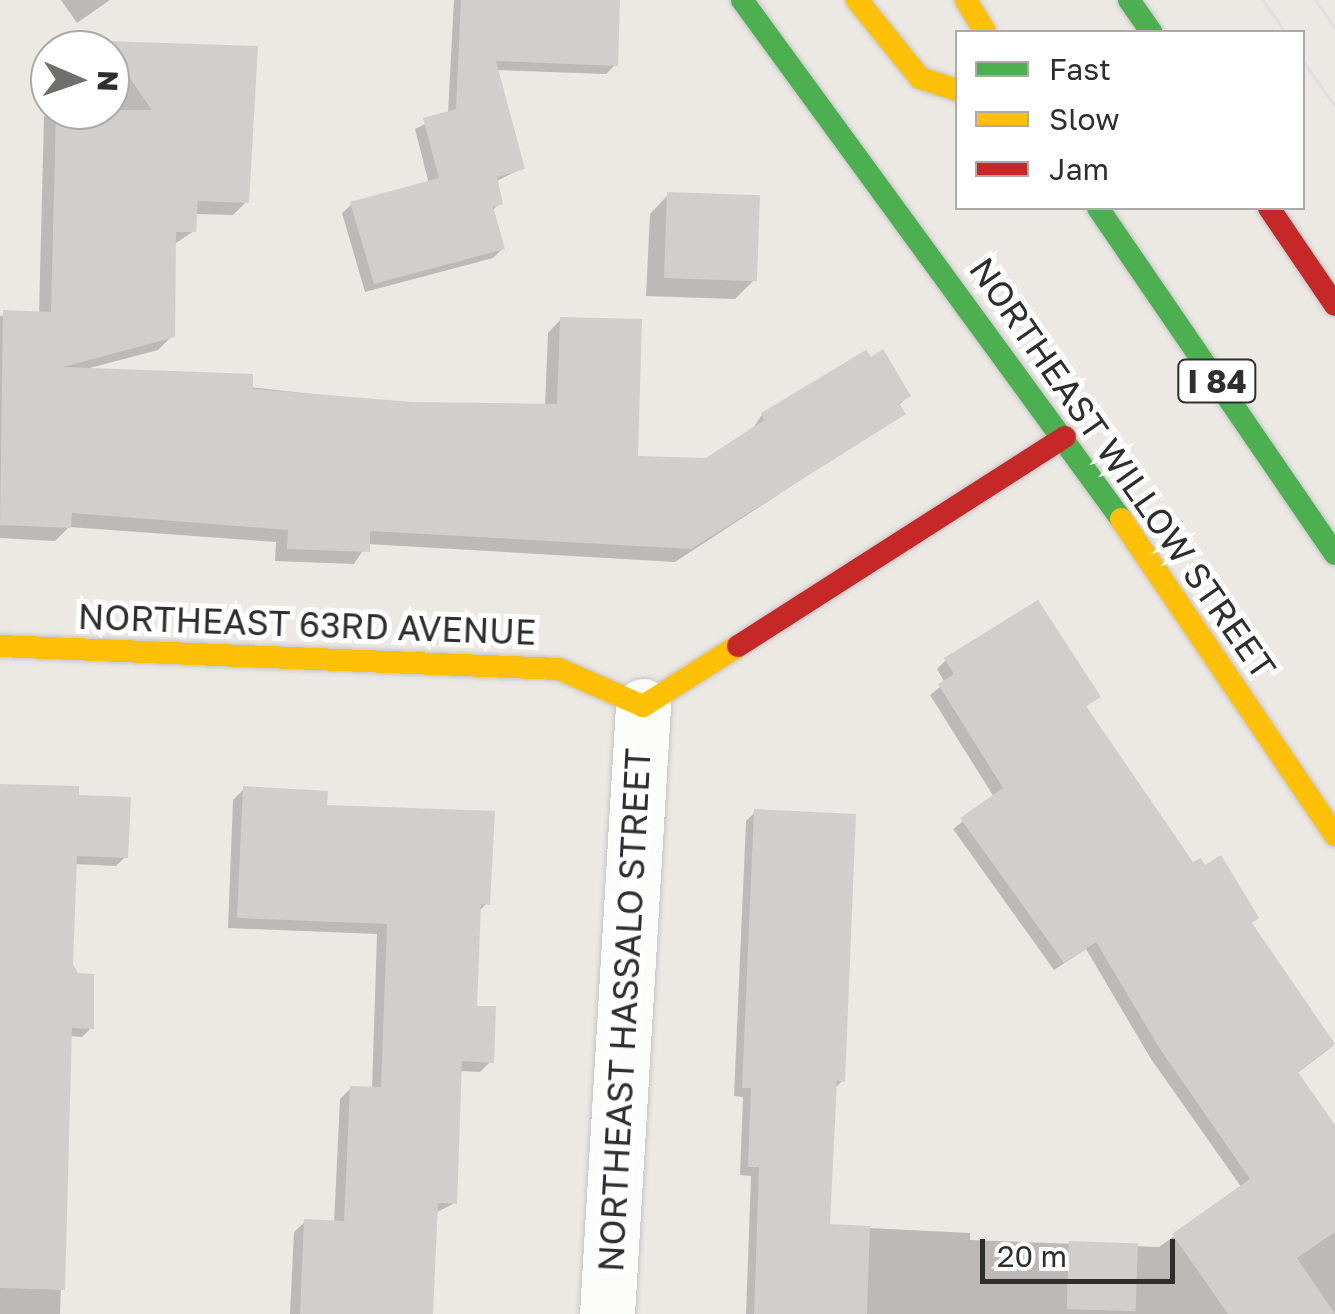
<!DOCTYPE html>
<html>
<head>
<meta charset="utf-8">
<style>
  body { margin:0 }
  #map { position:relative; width:1335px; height:1314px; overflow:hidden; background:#ece8e4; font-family:"Golos Text",sans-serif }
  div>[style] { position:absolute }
  .shadow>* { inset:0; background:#0003 }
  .building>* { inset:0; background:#d1cecb; transform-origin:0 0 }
  .roads { filter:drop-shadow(0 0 2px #c5c4c5) drop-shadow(0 0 2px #c5c4c5) }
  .street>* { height:55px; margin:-27.5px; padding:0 27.5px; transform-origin:27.5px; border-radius:27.5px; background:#fcfcfb }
  .fast>* { height:22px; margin:-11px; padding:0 11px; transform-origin:11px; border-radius:11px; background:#4caf50 }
  .slow>* { height:22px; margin:-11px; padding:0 11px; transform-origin:11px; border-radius:11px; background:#ffc107 }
  .jam>* { height:22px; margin:-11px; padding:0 11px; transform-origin:11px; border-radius:11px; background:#c62828 }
  .tram>* { height:2.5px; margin:-1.25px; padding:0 1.25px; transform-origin:1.25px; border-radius:1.25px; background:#dfdfe1 }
  span { translate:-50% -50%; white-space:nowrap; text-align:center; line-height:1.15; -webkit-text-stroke:10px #fff; paint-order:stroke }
  .shield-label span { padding:2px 8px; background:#fff; border:2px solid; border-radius:8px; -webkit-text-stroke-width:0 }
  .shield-label { font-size:32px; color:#2e2e2e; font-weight:700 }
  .street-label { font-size:35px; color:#2e2e2e }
  .legend { position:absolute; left:955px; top:30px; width:350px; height:180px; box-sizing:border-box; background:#fff; border:2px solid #ababab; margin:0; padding:12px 18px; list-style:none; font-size:30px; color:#2e2e2e }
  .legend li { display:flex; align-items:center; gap:20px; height:50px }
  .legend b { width:50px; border:2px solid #ababab }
  .north { position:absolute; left:30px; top:30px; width:100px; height:100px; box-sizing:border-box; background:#fff; border:2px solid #ababab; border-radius:50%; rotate:92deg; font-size:28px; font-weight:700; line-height:40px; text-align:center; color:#2e2e2e }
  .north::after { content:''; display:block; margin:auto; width:35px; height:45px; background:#706f6e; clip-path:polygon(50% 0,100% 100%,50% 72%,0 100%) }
  .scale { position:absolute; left:980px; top:1239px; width:195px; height:45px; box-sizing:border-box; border:5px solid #2e2e2e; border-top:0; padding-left:12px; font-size:30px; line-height:35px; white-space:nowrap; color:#2e2e2e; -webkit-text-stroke:8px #fff; paint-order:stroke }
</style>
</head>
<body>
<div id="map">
  <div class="shadow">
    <div style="clip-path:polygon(61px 0,110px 0,77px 23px)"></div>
    <div style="clip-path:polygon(454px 0,617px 0,615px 65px,606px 74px,495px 70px,522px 168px,495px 182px,500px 203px,492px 211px,502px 249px,493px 258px,365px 292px,342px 213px,352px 204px,429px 184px,415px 129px,448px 113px)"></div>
    <div style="clip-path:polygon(105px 43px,255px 49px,246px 202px,233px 215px,195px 214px,194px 231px,173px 245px,172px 336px,158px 350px,86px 369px,412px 405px,545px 406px,548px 333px,561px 319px,635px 458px,707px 460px,751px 431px,762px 415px,908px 396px,898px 406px,903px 413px,675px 562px,367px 544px,354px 564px,275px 561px,276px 542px,69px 527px,55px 541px,0 538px,0 316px,39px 314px,44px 117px,51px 110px,110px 110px,110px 50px,98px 50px)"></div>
    <div style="clip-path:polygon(668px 195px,754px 280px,735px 299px,646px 296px,650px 214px)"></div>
    <div style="clip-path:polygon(946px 660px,1098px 697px,1084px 708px,1193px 866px,1250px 924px,1333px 1046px,1296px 1074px,1335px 1130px,1335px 1314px,746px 1314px,751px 1176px,740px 1175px,743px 1097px,734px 1096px,746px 821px,755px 812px,842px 1081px,834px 1089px,828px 1226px,970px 1233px,970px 1240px,1159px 1247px,1242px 1188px,1151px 1059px,1086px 949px,1054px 970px,953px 829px,994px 797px,930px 695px,945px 683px,937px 669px)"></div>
    <div style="clip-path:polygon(0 787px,76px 797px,125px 857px,116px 866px,74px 864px,71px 965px,91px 1028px,82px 1037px,70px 1036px,60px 1314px,0 1314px)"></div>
    <div style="clip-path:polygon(244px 789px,324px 807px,487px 903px,478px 912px,475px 1008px,491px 1061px,480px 1072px,460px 1071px,455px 1203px,435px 1213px,431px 1314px,290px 1314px,294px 1232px,305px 1222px,334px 1223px,340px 1099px,351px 1088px,372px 1089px,377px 934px,228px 928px,233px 800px)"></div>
  </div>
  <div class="building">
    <div style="clip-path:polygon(461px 0,620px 0,618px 66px,496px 61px,525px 169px,497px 177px,503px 204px,493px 207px,505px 249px,374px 284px,350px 202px,439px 178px,423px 118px,456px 109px)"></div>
    <div style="clip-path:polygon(104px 41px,258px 46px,249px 203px,198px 201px,196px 232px,176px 232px,175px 337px,63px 367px,253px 374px,253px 389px,412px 402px,557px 404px,560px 317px,642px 319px,638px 456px,706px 458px,764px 420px,761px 413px,866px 350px,871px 357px,883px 349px,911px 396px,899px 403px,906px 414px,691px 549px,370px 531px,370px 552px,287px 549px,288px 530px,72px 513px,71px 528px,0 525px,3px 310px,51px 312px,56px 110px,152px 110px)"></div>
    <div style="left:667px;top:192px;width:93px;height:86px;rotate:2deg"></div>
    <div style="clip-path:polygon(1038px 600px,1101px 697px,1086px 706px,1193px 862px,1201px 858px,1205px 865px,1221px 855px,1259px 918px,1252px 923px,1335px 1044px,1298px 1072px,1335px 1125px,1335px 1232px,1297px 1258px,1335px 1314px,1228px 1314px,1172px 1234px,1250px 1179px,1160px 1049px,1096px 942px,1064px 963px,960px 818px,1003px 788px,938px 684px,954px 674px,944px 658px)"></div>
    <div style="clip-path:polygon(0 784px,79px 786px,79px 795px,131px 797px,128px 858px,77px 856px,73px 964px,78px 973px,94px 974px,94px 1029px,72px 1028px,65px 1290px,0 1288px)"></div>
    <div style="clip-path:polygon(243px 786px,328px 791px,327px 805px,495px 811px,490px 905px,481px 904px,477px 1006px,496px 1006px,494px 1063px,462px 1061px,457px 1204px,438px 1203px,433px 1314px,300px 1314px,304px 1219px,344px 1221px,350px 1086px,381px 1087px,387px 924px,237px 918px)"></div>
    <div style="clip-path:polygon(754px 809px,856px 814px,845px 1082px,837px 1081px,830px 1224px,870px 1226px,867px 1314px,754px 1314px,759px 1167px,748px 1167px,751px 1088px,742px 1088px)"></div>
    <div style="left:1069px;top:1241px;width:69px;height:68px;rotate:2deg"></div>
  </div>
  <div class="roads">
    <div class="street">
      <div style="left:607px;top:1314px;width:609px;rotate:-86.61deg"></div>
    </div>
    <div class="fast">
      <div style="left:742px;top:0;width:643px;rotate:53.86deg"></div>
      <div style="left:1129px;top:0;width:39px;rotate:55deg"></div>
      <div style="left:1098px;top:208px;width:419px;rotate:55.6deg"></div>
    </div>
    <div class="slow">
      <div style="left:857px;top:0;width:100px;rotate:51.1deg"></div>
      <div style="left:920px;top:78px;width:40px;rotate:18deg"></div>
      <div style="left:966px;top:0;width:37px;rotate:59deg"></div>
      <div style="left:1121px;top:519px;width:382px;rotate:55.9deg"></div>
      <div style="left:0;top:646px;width:559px;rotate:2.36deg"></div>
      <div style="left:559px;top:669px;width:92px;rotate:23.8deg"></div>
      <div style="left:643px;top:706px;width:112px;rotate:-32.3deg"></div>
    </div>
    <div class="jam">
      <div style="left:1269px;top:208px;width:117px;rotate:55.8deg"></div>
      <div style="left:738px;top:646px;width:388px;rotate:-32.6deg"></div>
    </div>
  </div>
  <div class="tram">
    <div style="left:1263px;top:0;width:39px;rotate:55deg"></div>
    <div style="left:1316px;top:0;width:34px;rotate:56deg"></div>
    <div style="left:1302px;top:59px;width:57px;rotate:54.9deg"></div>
  </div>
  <div class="shield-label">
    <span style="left:1217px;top:381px">I 84</span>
  </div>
  <div class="street-label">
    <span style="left:1123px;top:468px;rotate:55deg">NORTHEAST WILLOW STREET</span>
    <span style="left:307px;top:624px;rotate:2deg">NORTHEAST 63RD AVENUE</span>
    <span style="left:624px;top:1010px;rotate:-87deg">NORTHEAST HASSALO STREET</span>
  </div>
  <ul class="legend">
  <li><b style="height:12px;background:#4caf50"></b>Fast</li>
  <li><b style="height:12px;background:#ffc107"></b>Slow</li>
  <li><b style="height:12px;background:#c62828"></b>Jam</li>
  </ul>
  <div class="north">N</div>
  <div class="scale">20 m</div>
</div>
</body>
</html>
